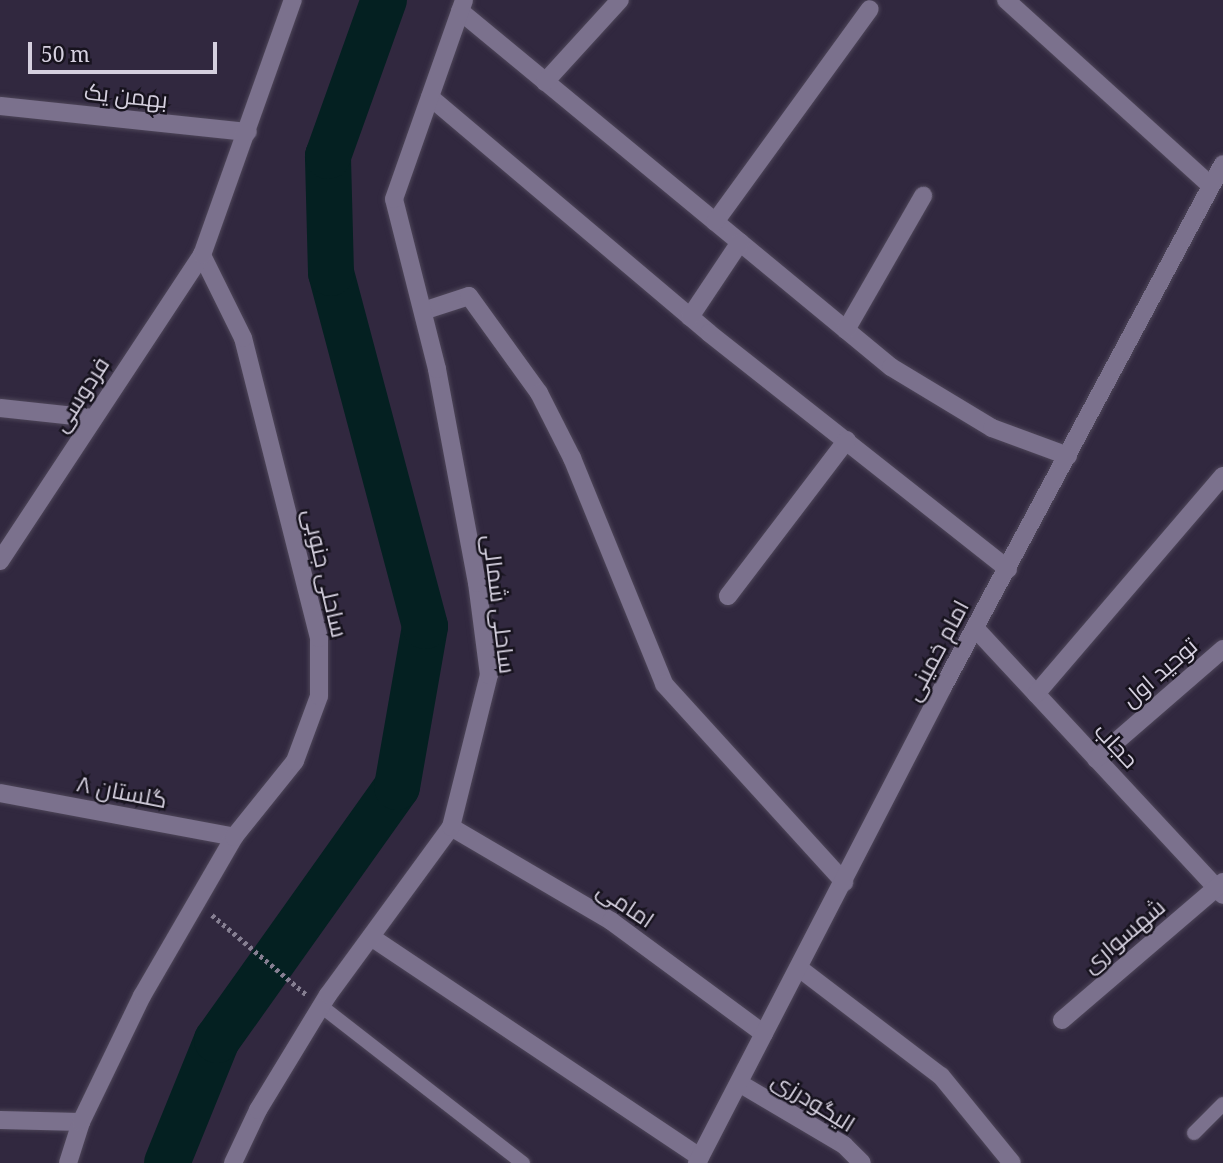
<!DOCTYPE html>
<html>
<head>
<meta charset="utf-8">
<style>
  body { margin:0 }
  #map { position:relative; width:1223px; height:1163px; overflow:hidden; background:#31283f; font-family:"Noto Serif",Cairo,serif }
  div>[style] { position:absolute }
  .river>* { height:46px; margin:-23px; padding:0 23px; transform-origin:23px; border-radius:23px; background:#042021 }
  .path>* { height:4.5px; margin-top:-2.25px; transform-origin:0; background:repeating-linear-gradient(90deg,#867f92 0 3.5px,transparent 0 7px) }
  .roads { filter:drop-shadow(0 0 2px #4e4659) drop-shadow(0 0 2px #4e4659) }
  .lane>* { height:14px; margin:-7px; padding:0 7px; transform-origin:7px; border-radius:7px; background:#7b718d }
  .street>* { height:18px; margin:-9px; padding:0 9px; transform-origin:9px; border-radius:9px; background:#7b718d }
  .secondary>* { height:18px; margin:-9px; padding:0 9px; transform-origin:9px; border-radius:9px; background:#7b718d }
  span { translate:-50% -50%; white-space:nowrap; text-align:center; line-height:1.15; -webkit-text-stroke:5px #17131e; paint-order:stroke }
  .street-label { font-size:23px; color:#d5d0df }
  .scale { position:absolute; left:28px; top:42px; width:189px; height:32px; box-sizing:border-box; border:4px solid #d5d0df; border-top:0; padding-left:9px; font-size:21px; line-height:24px; white-space:nowrap; color:#d5d0df; -webkit-text-stroke:5px #17131e; paint-order:stroke }
</style>
</head>
<body>
<div id="map">
  <div class="river">
    <div style="left:167px;top:1163px;width:133px;rotate:-67.9deg"></div>
    <div style="left:217px;top:1040px;width:310px;rotate:-54.6deg"></div>
    <div style="left:397px;top:787px;width:163px;rotate:-80.1deg"></div>
    <div style="left:425px;top:626px;width:365px;rotate:-104.9deg"></div>
    <div style="left:331px;top:273px;width:117px;rotate:-91.5deg"></div>
    <div style="left:328px;top:156px;width:166px;rotate:-70.3deg"></div>
  </div>
  <div class="path">
    <div style="left:212px;top:915px;width:124px;rotate:40.1deg"></div>
  </div>
  <div class="roads">
    <div class="lane">
      <div style="left:321px;top:1006px;width:256px;rotate:37.9deg"></div>
      <div style="left:1194px;top:1133px;width:41px;rotate:-45deg"></div>
    </div>
    <div class="street">
      <div style="left:1006px;top:0;width:275px;rotate:42.2deg"></div>
      <div style="left:460px;top:11px;width:559px;rotate:39.56deg"></div>
      <div style="left:891px;top:367px;width:118px;rotate:31.1deg"></div>
      <div style="left:992px;top:428px;width:81px;rotate:20.2deg"></div>
      <div style="left:545px;top:82px;width:111px;rotate:-47.6deg"></div>
      <div style="left:430px;top:97px;width:365px;rotate:40.2deg"></div>
      <div style="left:709px;top:333px;width:381px;rotate:38.3deg"></div>
      <div style="left:0;top:106px;width:249px;rotate:6deg"></div>
      <div style="left:715px;top:222px;width:263px;rotate:-54deg"></div>
      <div style="left:423px;top:311px;width:48px;rotate:-18.1deg"></div>
      <div style="left:469px;top:296px;width:120px;rotate:54.2deg"></div>
      <div style="left:539px;top:393px;width:73px;rotate:63.1deg"></div>
      <div style="left:572px;top:458px;width:244px;rotate:67.8deg"></div>
      <div style="left:664px;top:684px;width:268px;rotate:47.7deg"></div>
      <div style="left:690px;top:317px;width:90px;rotate:-56.3deg"></div>
      <div style="left:846px;top:330px;width:155px;rotate:-60.1deg"></div>
      <div style="left:0;top:408px;width:94px;rotate:6.1deg"></div>
      <div style="left:728px;top:596px;width:196px;rotate:-52.7deg"></div>
      <div style="left:975px;top:628px;width:364px;rotate:47.1deg"></div>
      <div style="left:1036px;top:694px;width:287px;rotate:-49.4deg"></div>
      <div style="left:1096px;top:759px;width:168px;rotate:-40.9deg"></div>
      <div style="left:0;top:793px;width:238px;rotate:10.6deg"></div>
      <div style="left:451px;top:827px;width:186px;rotate:30.4deg"></div>
      <div style="left:611px;top:921px;width:190px;rotate:36.4deg"></div>
      <div style="left:371px;top:937px;width:396px;rotate:33.8deg"></div>
      <div style="left:799px;top:968px;width:178px;rotate:37.3deg"></div>
      <div style="left:941px;top:1076px;width:112px;rotate:50.8deg"></div>
      <div style="left:1062px;top:1020px;width:212px;rotate:-40.6deg"></div>
      <div style="left:739px;top:1083px;width:122px;rotate:30.6deg"></div>
      <div style="left:844px;top:1145px;width:25px;rotate:45deg"></div>
      <div style="left:0;top:1120px;width:81px;rotate:1.4deg"></div>
      <div style="left:68px;top:1163px;width:43px;rotate:-72.4deg"></div>
      <div style="left:81px;top:1122px;width:140px;rotate:-64.2deg"></div>
      <div style="left:142px;top:996px;width:184px;rotate:-59.9deg"></div>
      <div style="left:234px;top:837px;width:97px;rotate:-51.2deg"></div>
      <div style="left:295px;top:761px;width:69px;rotate:-69.7deg"></div>
      <div style="left:319px;top:696px;width:58px;rotate:-90deg"></div>
      <div style="left:319px;top:638px;width:309px;rotate:-104.2deg"></div>
      <div style="left:243px;top:338px;width:93px;rotate:-116.3deg"></div>
      <div style="left:233px;top:1163px;width:59px;rotate:-64.7deg"></div>
      <div style="left:258px;top:1110px;width:135px;rotate:-58.7deg"></div>
      <div style="left:328px;top:995px;width:208px;rotate:-53.8deg"></div>
      <div style="left:451px;top:827px;width:157px;rotate:-76deg"></div>
      <div style="left:489px;top:675px;width:93px;rotate:-97.4deg"></div>
      <div style="left:477px;top:583px;width:218px;rotate:-100.6deg"></div>
      <div style="left:437px;top:369px;width:175px;rotate:-104.2deg"></div>
      <div style="left:394px;top:199px;width:211px;rotate:-70.6deg"></div>
    </div>
    <div class="secondary">
      <div style="left:0;top:561px;width:367px;rotate:-56.6deg"></div>
      <div style="left:202px;top:255px;width:271px;rotate:-70.4deg"></div>
      <div style="left:697px;top:1163px;width:536px;rotate:-62.67deg"></div>
      <div style="left:943px;top:687px;width:593px;rotate:-61.84deg"></div>
    </div>
  </div>
  <div class="street-label">
    <span style="left:126px;top:95px;rotate:6deg">بهمن یک</span>
    <span style="left:80px;top:394px;rotate:-57deg">فردوسی</span>
    <span style="left:326px;top:573px;rotate:77deg">ساحلی جنوبی</span>
    <span style="left:500px;top:604px;rotate:83deg">ساحلی شمالی</span>
    <span style="left:936px;top:650px;rotate:-62deg">امام خمینی</span>
    <span style="left:1159px;top:672px;rotate:-41deg">توحید اول</span>
    <span style="left:1117px;top:745px;rotate:47deg">حجاب</span>
    <span style="left:122px;top:791px;rotate:11deg">گلستان ۸</span>
    <span style="left:626px;top:904px;rotate:34deg">امامی</span>
    <span style="left:1123px;top:935px;rotate:-40deg">شهسواری</span>
    <span style="left:814px;top:1101px;rotate:32deg">الیگودرزی</span>
  </div>
  <div class="scale">50 m</div>
</div>
</body>
</html>
